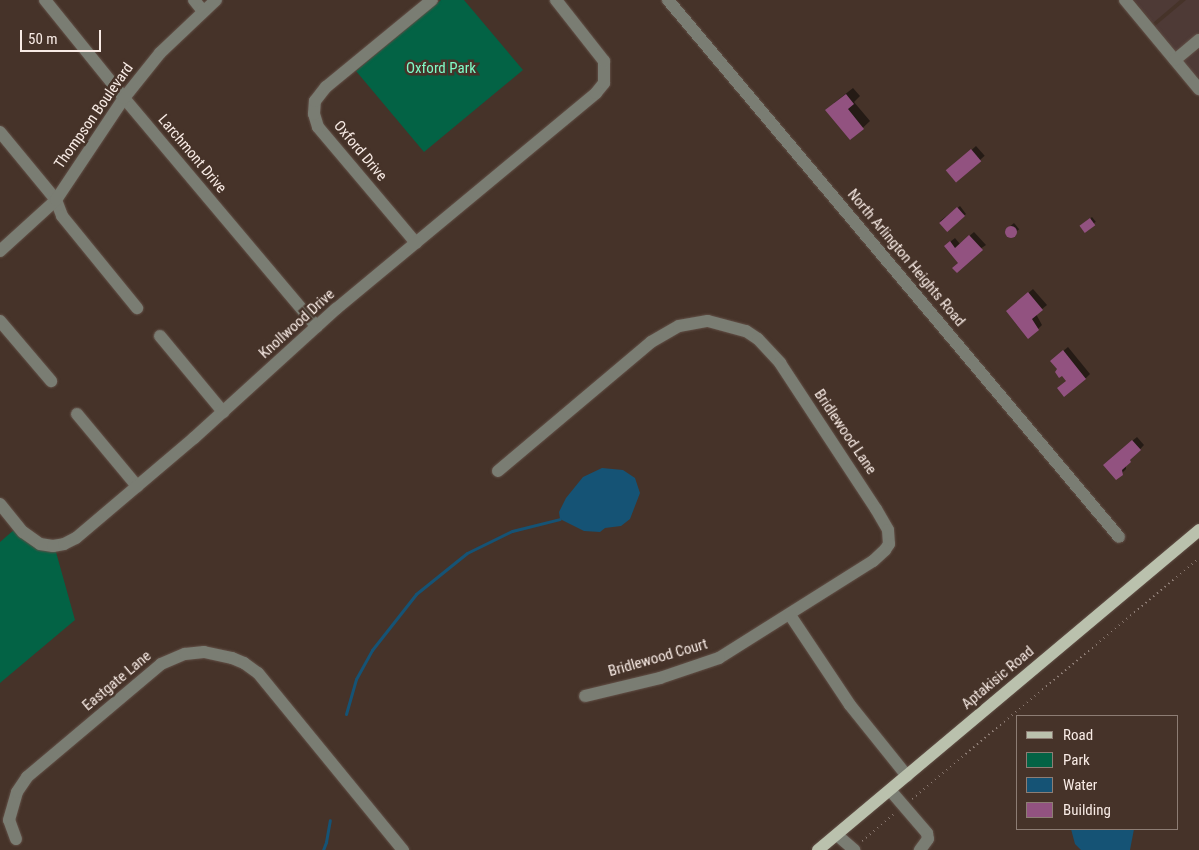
<!DOCTYPE html>
<html>
<head>
<meta charset="utf-8">
<style>
  body { margin:0 }
  #map { position:relative; width:1199px; height:850px; overflow:hidden; background:#463329; font-family:"Roboto Condensed",sans-serif }
  div>[style] { position:absolute }
  .commercial>* { inset:0; background:#4e3a36 }
  .green>* { inset:0; background:#036345 }
  .water>* { inset:0; background:#155375 }
  .shadow>* { inset:0; background:#0007; transform-origin:0 0 }
  .stream>* { height:3px; margin:-1.5px; padding:0 1.5px; transform-origin:1.5px; border-radius:1.5px; background:#155375 }
  .building>* { inset:0; background:#925280; transform-origin:0 0 }
  .round { border-radius:50% }
  .path>* { height:2px; margin-top:-1px; transform-origin:0; background:repeating-linear-gradient(90deg,#8f7e76 0 1px,transparent 0 5px) }
  .roads { filter:drop-shadow(0 0 1px #625047) drop-shadow(0 0 1px #625047) }
  .minor>* { height:12px; margin:-6px; padding:0 6px; transform-origin:6px; border-radius:6px; background:#7a7d73 }
  .major>* { height:12px; margin:-6px; padding:0 6px; transform-origin:6px; border-radius:6px; background:#bac1ad }
  span { translate:-50% -50%; white-space:nowrap; text-align:center; line-height:1.15; -webkit-text-stroke:5px #463329; paint-order:stroke }
  .park-label { font-size:15px; color:#80fbc7 }
  .street-label { font-size:15px; color:#f8ebe5 }
  .legend { position:absolute; left:1016px; top:715px; width:162px; height:115px; box-sizing:border-box; background:#463329; border:1px solid #8d7d74; margin:0; padding:6px 9px; list-style:none; font-size:15px; color:#f8ebe5 }
  .legend li { display:flex; align-items:center; gap:10px; height:25px }
  .legend b { width:25px; border:1px solid #8d7d74 }
  .scale { position:absolute; left:20px; top:30px; width:81px; height:22px; box-sizing:border-box; border:2px solid #f8ebe5; border-top:0; padding-left:6px; font-size:15px; line-height:18px; white-space:nowrap; color:#f8ebe5; -webkit-text-stroke:4px #463329; paint-order:stroke }
</style>
</head>
<body>
<div id="map">
  <div class="commercial">
    <div style="clip-path:polygon(1134px 0,1180px 0,1153px 23px)"></div>
    <div style="clip-path:polygon(1186px 0,1199px 0,1199px 80px,1155px 26px)"></div>
  </div>
  <div class="green">
    <div style="clip-path:polygon(441px 0,464px 0,523px 70px,424px 152px,356px 71px)"></div>
    <div style="clip-path:polygon(15px 529px,46px 551px,56px 552px,75px 620px,0 683px,0 542px)"></div>
  </div>
  <div class="water">
    <div style="clip-path:polygon(602px 468px,623px 470px,635px 478px,640px 493px,630px 519px,621px 526px,605px 528px,600px 532px,584px 531px,560px 519px,559px 512px,566px 498px,583px 477px)"></div>
    <div style="clip-path:polygon(1071px 829px,1134px 829px,1130px 850px,1081px 850px,1075px 844px)"></div>
  </div>
  <div class="shadow">
    <div style="clip-path:polygon(853px 88px,860px 96px,854px 102px,870px 121px,851px 139px,834px 103px)"></div>
    <div style="left:976px;top:146px;width:13px;height:37px;rotate:48deg"></div>
    <div style="left:960px;top:206px;width:10px;height:25px;rotate:53deg"></div>
    <div style="left:1092px;top:217px;width:6px;height:13px;rotate:51deg"></div>
    <div style="left:1014px;top:223px;width:8px;height:12px;rotate:50deg"></div>
    <div style="clip-path:polygon(974px 232px,986px 245px,959px 263px,950px 242px,955px 238px,960px 244px)"></div>
    <div style="clip-path:polygon(1033px 289px,1047px 305px,1036px 314px,1042px 325px,1038px 329px,1012px 307px)"></div>
    <div style="clip-path:polygon(1068px 347px,1090px 374px,1086px 378px,1067px 381px,1058px 369px,1056px 357px)"></div>
    <div style="clip-path:polygon(1137px 437px,1144px 445px,1126px 464px,1126px 469px,1116px 479px,1109px 460px)"></div>
  </div>
  <div class="stream">
    <div style="left:346px;top:714px;width:36px;rotate:-74deg"></div>
    <div style="left:356px;top:679px;width:33px;rotate:-61deg"></div>
    <div style="left:372px;top:650px;width:71px;rotate:-51.8deg"></div>
    <div style="left:416px;top:594px;width:65px;rotate:-38.8deg"></div>
    <div style="left:467px;top:553px;width:50px;rotate:-26.1deg"></div>
    <div style="left:512px;top:531px;width:49px;rotate:-14deg"></div>
    <div style="left:323px;top:850px;width:9px;rotate:-69deg"></div>
    <div style="left:326px;top:842px;width:22px;rotate:-80deg"></div>
  </div>
  <div class="building">
    <div style="clip-path:polygon(846px 94px,854px 104px,848px 109px,864px 129px,850px 140px,825px 110px)"></div>
    <div style="left:971px;top:149px;width:16px;height:33px;rotate:50deg"></div>
    <div style="left:957px;top:207px;width:12px;height:24px;rotate:48deg"></div>
    <div style="left:1090px;top:218px;width:9px;height:13px;rotate:54deg"></div>
    <div class="round" style="left:1005px;top:226px;width:12px;height:12px"></div>
    <div style="clip-path:polygon(969px 235px,983px 250px,957px 273px,952px 268px,958px 263px,944px 246px,950px 241px,955px 248px)"></div>
    <div style="clip-path:polygon(1028px 292px,1043px 310px,1032px 319px,1039px 330px,1028px 339px,1006px 311px)"></div>
    <div style="clip-path:polygon(1063px 350px,1086px 379px,1064px 397px,1057px 388px,1066px 381px,1062px 376px,1059px 378px,1055px 372px,1057px 369px,1050px 361px)"></div>
    <div style="clip-path:polygon(1132px 440px,1141px 450px,1130px 460px,1131px 462px,1122px 470px,1123px 475px,1116px 480px,1103px 465px)"></div>
  </div>
  <div class="path">
    <div style="left:912px;top:799px;width:375px;rotate:-40deg"></div>
    <div style="left:862px;top:841px;width:43px;rotate:-40.3deg"></div>
  </div>
  <div class="roads">
    <div class="minor">
      <div style="left:45px;top:0;width:126px;rotate:51.1deg"></div>
      <div style="left:124px;top:98px;width:299px;rotate:49.9deg"></div>
      <div style="left:194px;top:0;width:14px;rotate:51deg"></div>
      <div style="left:668px;top:0;width:701px;rotate:49.97deg"></div>
      <div style="left:1125px;top:0;width:116px;rotate:50.3deg"></div>
      <div style="left:1175px;top:60px;width:31px;rotate:-40deg"></div>
      <div style="left:0;top:132px;width:88px;rotate:50.5deg"></div>
      <div style="left:56px;top:200px;width:17px;rotate:69deg"></div>
      <div style="left:62px;top:216px;width:119px;rotate:50.8deg"></div>
      <div style="left:416px;top:243px;width:152px;rotate:-130.2deg"></div>
      <div style="left:318px;top:127px;width:14px;rotate:-107deg"></div>
      <div style="left:314px;top:114px;width:13px;rotate:-86deg"></div>
      <div style="left:315px;top:101px;width:18px;rotate:-52deg"></div>
      <div style="left:326px;top:87px;width:137px;rotate:-39.4deg"></div>
      <div style="left:0;top:251px;width:76px;rotate:-42.3deg"></div>
      <div style="left:56px;top:200px;width:123px;rotate:-56.3deg"></div>
      <div style="left:124px;top:98px;width:58px;rotate:-51.3deg"></div>
      <div style="left:160px;top:53px;width:77px;rotate:-43.4deg"></div>
      <div style="left:0;top:321px;width:79px;rotate:49.6deg"></div>
      <div style="left:160px;top:336px;width:99px;rotate:50.3deg"></div>
      <div style="left:77px;top:414px;width:94px;rotate:50.2deg"></div>
      <div style="left:498px;top:471px;width:200px;rotate:-40.1deg"></div>
      <div style="left:651px;top:342px;width:32px;rotate:-30deg"></div>
      <div style="left:679px;top:326px;width:29px;rotate:-10deg"></div>
      <div style="left:708px;top:321px;width:39px;rotate:15deg"></div>
      <div style="left:746px;top:331px;width:14px;rotate:34deg"></div>
      <div style="left:758px;top:339px;width:33px;rotate:47deg"></div>
      <div style="left:780px;top:363px;width:175px;rotate:56.7deg"></div>
      <div style="left:876px;top:509px;width:24px;rotate:60deg"></div>
      <div style="left:888px;top:530px;width:14px;rotate:86deg"></div>
      <div style="left:889px;top:544px;width:7px;rotate:124deg"></div>
      <div style="left:885px;top:550px;width:16px;rotate:137deg"></div>
      <div style="left:873px;top:561px;width:182px;rotate:147.8deg"></div>
      <div style="left:719px;top:658px;width:62px;rotate:161.3deg"></div>
      <div style="left:660px;top:678px;width:77px;rotate:166.5deg"></div>
      <div style="left:0;top:504px;width:36px;rotate:51deg"></div>
      <div style="left:23px;top:532px;width:21px;rotate:35deg"></div>
      <div style="left:40px;top:544px;width:13px;rotate:9deg"></div>
      <div style="left:53px;top:546px;width:11px;rotate:-10deg"></div>
      <div style="left:64px;top:544px;width:13px;rotate:-27deg"></div>
      <div style="left:76px;top:538px;width:155px;rotate:-40.3deg"></div>
      <div style="left:194px;top:438px;width:192px;rotate:-42.3deg"></div>
      <div style="left:336px;top:309px;width:338px;rotate:-39.7deg"></div>
      <div style="left:596px;top:93px;width:13px;rotate:-51deg"></div>
      <div style="left:604px;top:83px;width:22px;rotate:-90deg"></div>
      <div style="left:604px;top:61px;width:78px;rotate:-128.2deg"></div>
      <div style="left:790px;top:615px;width:108px;rotate:56.3deg"></div>
      <div style="left:850px;top:705px;width:91px;rotate:51.2deg"></div>
      <div style="left:890px;top:790px;width:57px;rotate:49.3deg"></div>
      <div style="left:927px;top:833px;width:6px;rotate:81deg"></div>
      <div style="left:928px;top:839px;width:14px;rotate:126deg"></div>
      <div style="left:837px;top:835px;width:23px;rotate:41deg"></div>
      <div style="left:16px;top:839px;width:20px;rotate:-110deg"></div>
      <div style="left:9px;top:820px;width:29px;rotate:-74deg"></div>
      <div style="left:17px;top:792px;width:18px;rotate:-56deg"></div>
      <div style="left:27px;top:777px;width:175px;rotate:-40.1deg"></div>
      <div style="left:161px;top:664px;width:26px;rotate:-23deg"></div>
      <div style="left:185px;top:654px;width:19px;rotate:-6deg"></div>
      <div style="left:204px;top:652px;width:29px;rotate:12deg"></div>
      <div style="left:232px;top:658px;width:13px;rotate:23deg"></div>
      <div style="left:244px;top:663px;width:17px;rotate:36deg"></div>
      <div style="left:258px;top:673px;width:229px;rotate:50.7deg"></div>
    </div>
    <div class="major">
      <div style="left:818px;top:850px;width:498px;rotate:-40deg"></div>
    </div>
  </div>
  <div class="park-label">
    <span style="left:441px;top:69px">Oxford Park</span>
  </div>
  <div class="street-label">
    <span style="left:94px;top:116px;rotate:-55deg">Thompson Boulevard</span>
    <span style="left:360px;top:151px;rotate:50deg">Oxford Drive</span>
    <span style="left:192px;top:154px;rotate:50deg">Larchmont Drive</span>
    <span style="left:906px;top:258px;rotate:50deg">North Arlington Heights Road</span>
    <span style="left:297px;top:324px;rotate:-42deg">Knollwood Drive</span>
    <span style="left:845px;top:432px;rotate:56deg">Bridlewood Lane</span>
    <span style="left:658px;top:658px;rotate:-16deg">Bridlewood Court</span>
    <span style="left:998px;top:678px;rotate:-40deg">Aptakisic Road</span>
    <span style="left:117px;top:681px;rotate:-40deg">Eastgate Lane</span>
  </div>
  <ul class="legend">
  <li><b style="height:6px;background:#bac1ad"></b>Road</li>
  <li><b style="height:14px;background:#036345"></b>Park</li>
  <li><b style="height:14px;background:#155375"></b>Water</li>
  <li><b style="height:14px;background:#925280"></b>Building</li>
  </ul>
  <div class="scale">50 m</div>
</div>
</body>
</html>
